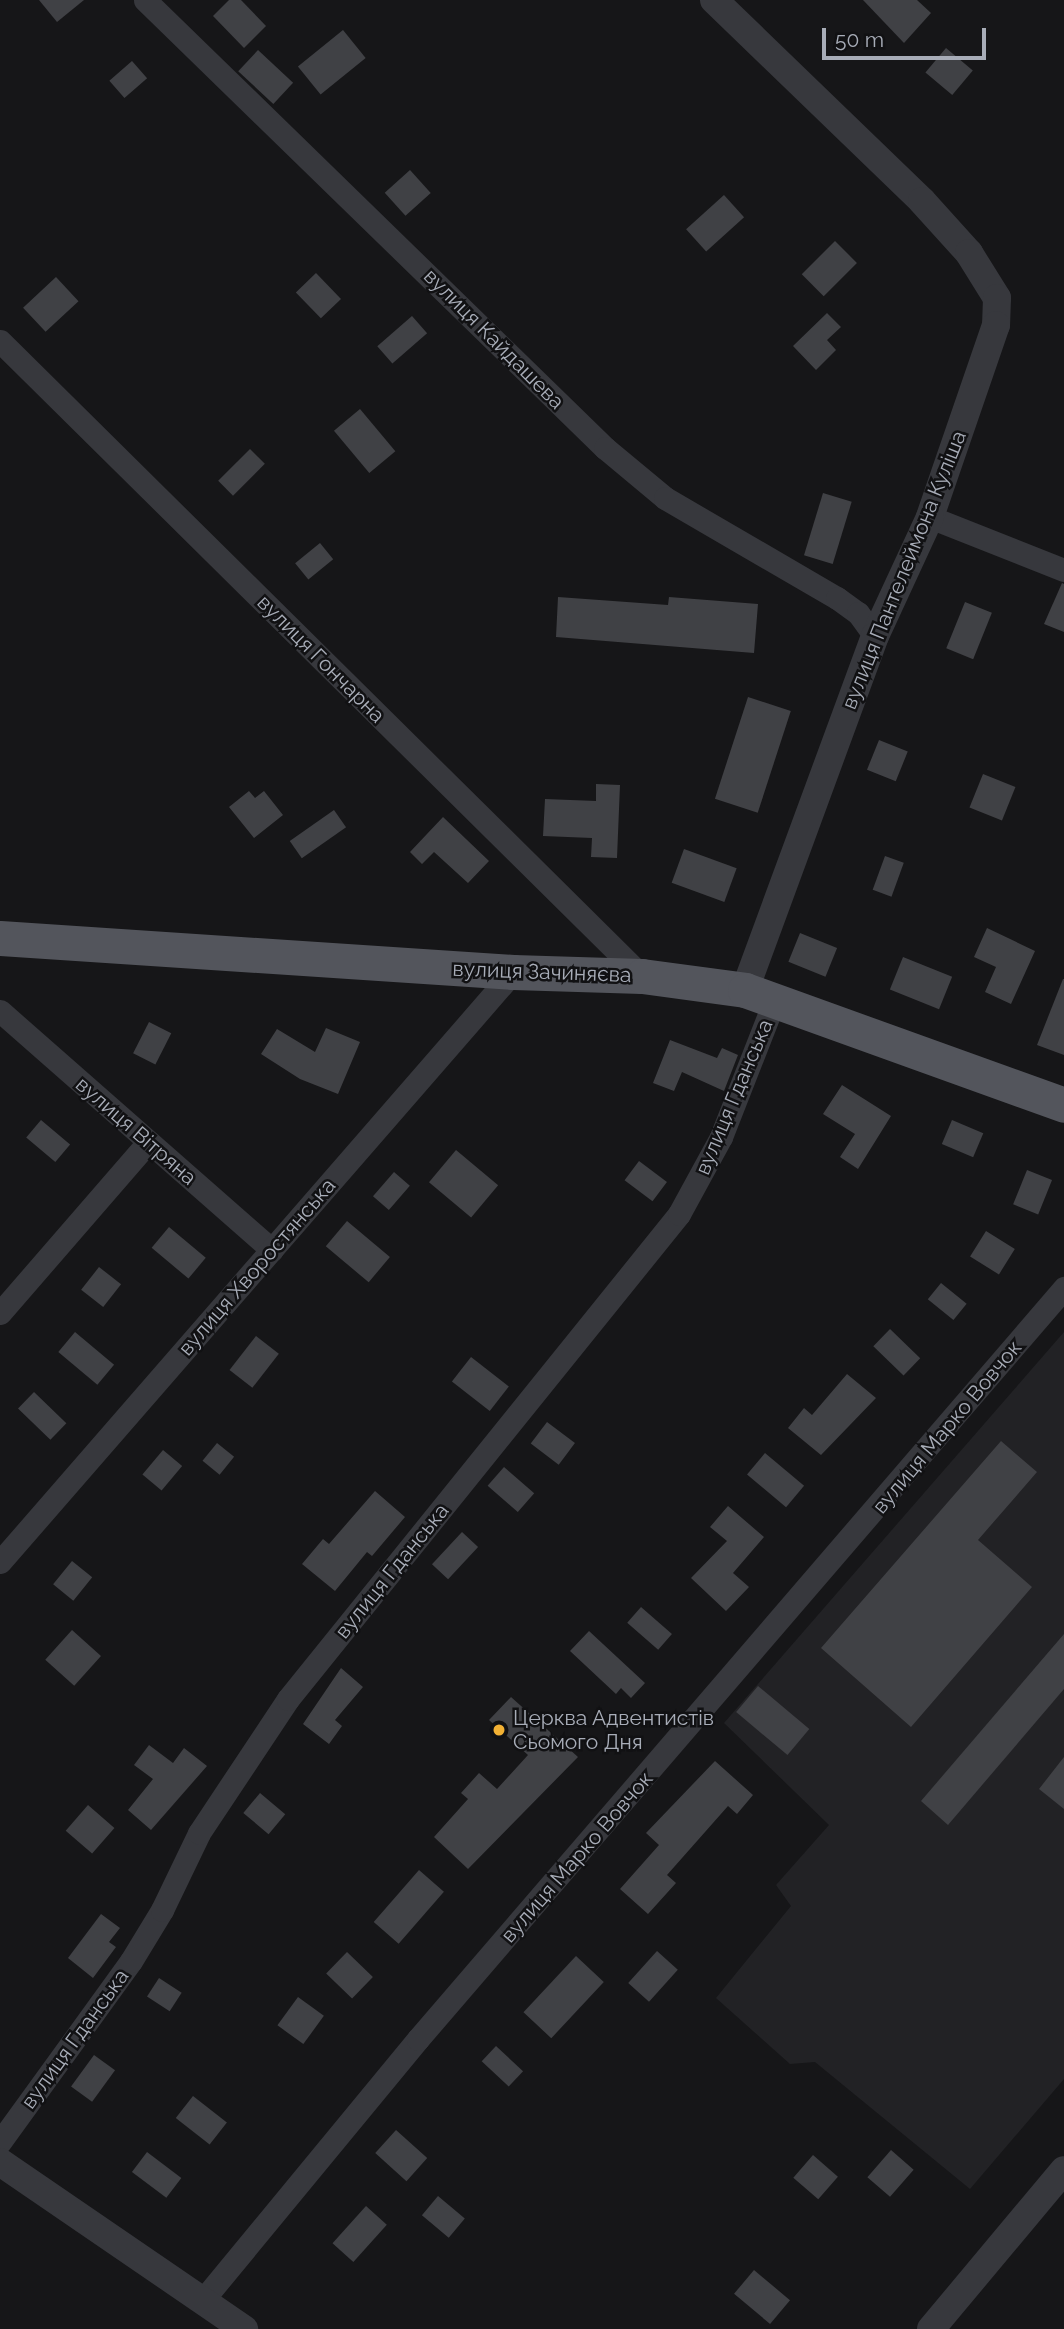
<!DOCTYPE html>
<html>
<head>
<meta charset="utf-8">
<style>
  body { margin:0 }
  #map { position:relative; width:1064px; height:2329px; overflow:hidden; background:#161618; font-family:Raleway,sans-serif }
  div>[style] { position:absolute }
  .built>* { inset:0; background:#222225 }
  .building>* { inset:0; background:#404145; transform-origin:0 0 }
  .minor>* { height:23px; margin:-11.5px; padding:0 11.5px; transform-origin:11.5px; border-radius:11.5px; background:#37383d }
  .tertiary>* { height:28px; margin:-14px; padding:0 14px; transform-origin:14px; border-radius:14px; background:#37383d }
  .primary>* { height:35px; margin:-17.5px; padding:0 17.5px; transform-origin:17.5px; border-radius:17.5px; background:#53555c }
  .dots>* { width:19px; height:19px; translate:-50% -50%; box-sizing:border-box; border:4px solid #111113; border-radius:50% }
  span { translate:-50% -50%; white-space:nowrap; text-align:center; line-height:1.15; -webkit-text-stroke:5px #111113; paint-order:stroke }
  .street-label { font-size:21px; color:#a8adb8 }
  .poi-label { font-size:21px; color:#a8adb8 }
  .left { translate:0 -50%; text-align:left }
  .scale { position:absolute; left:822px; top:28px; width:164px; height:32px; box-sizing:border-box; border:4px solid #a8adb8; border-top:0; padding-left:9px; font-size:21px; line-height:24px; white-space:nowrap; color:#a8adb8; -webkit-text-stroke:5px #111113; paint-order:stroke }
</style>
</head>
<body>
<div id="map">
  <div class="built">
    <div style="clip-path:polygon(1064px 1332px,1064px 2079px,970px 2189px,815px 2062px,790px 2064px,716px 1998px,791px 1906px,776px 1885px,829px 1825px,724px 1723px)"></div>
  </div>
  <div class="building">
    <div style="clip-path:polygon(39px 0,84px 0,57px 22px)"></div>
    <div style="clip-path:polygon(229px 0,241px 0,266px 26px,244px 48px,213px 16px)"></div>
    <div style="clip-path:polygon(863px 0,917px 0,931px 13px,904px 43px)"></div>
    <div style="left:343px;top:30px;width:36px;height:58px;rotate:51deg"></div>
    <div style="left:946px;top:48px;width:35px;height:32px;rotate:40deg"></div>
    <div style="left:258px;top:50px;width:48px;height:29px;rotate:43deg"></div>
    <div style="left:132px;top:61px;width:23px;height:30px;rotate:49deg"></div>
    <div style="left:410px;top:170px;width:31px;height:34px;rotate:48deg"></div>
    <div style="left:724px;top:195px;width:30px;height:51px;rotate:48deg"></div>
    <div style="left:835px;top:241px;width:31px;height:47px;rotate:45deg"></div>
    <div style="left:316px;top:273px;width:36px;height:28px;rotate:46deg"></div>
    <div style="left:56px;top:277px;width:33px;height:45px;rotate:47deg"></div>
    <div style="clip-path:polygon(827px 313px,841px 327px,827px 340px,836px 350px,816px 370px,793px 346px)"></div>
    <div style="left:412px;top:316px;width:23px;height:46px;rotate:49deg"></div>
    <div style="left:360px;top:409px;width:55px;height:34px;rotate:50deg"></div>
    <div style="left:250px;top:449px;width:21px;height:45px;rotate:45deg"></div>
    <div style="left:823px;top:493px;width:30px;height:65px;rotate:17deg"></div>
    <div style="left:320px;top:543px;width:21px;height:32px;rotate:51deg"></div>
    <div style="clip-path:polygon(1062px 583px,1064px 584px,1064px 632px,1044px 624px)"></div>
    <div style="clip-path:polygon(558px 597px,668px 605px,669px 597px,758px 604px,754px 653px,556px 637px)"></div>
    <div style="left:965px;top:602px;width:29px;height:50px;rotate:22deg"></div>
    <div style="left:748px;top:697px;width:45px;height:107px;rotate:18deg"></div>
    <div style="left:879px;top:740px;width:31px;height:32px;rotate:22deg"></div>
    <div style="left:983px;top:774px;width:35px;height:36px;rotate:22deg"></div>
    <div style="clip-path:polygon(596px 784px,620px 785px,617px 858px,591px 857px,592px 838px,543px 836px,545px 799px,596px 801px)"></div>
    <div style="clip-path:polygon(249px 791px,255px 798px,264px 791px,283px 815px,254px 838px,229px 807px)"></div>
    <div style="left:334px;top:810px;width:21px;height:54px;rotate:55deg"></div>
    <div style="clip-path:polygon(443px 817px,489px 861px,468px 883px,434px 852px,422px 864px,410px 852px)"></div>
    <div style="left:684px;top:849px;width:56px;height:36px;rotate:20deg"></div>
    <div style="left:885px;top:856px;width:20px;height:36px;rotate:20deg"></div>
    <div style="clip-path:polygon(987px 928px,1035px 951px,1011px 1004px,985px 992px,996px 967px,974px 957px)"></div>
    <div style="left:800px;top:933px;width:40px;height:31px;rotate:22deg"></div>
    <div style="left:903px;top:957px;width:53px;height:35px;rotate:22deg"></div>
    <div style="clip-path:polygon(1063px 979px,1064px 979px,1064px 1055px,1037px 1045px)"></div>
    <div style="left:149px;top:1022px;width:25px;height:35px;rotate:27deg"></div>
    <div style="clip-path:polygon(326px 1028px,360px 1042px,338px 1094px,300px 1079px,261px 1054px,277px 1029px,315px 1052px)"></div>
    <div style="clip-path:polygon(670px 1040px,717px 1058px,722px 1048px,738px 1055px,724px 1091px,682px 1072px,674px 1091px,653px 1083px)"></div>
    <div style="clip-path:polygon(842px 1085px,891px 1116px,858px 1169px,840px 1157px,855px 1134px,823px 1114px)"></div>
    <div style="left:41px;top:1120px;width:38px;height:23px;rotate:40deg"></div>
    <div style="left:952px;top:1120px;width:34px;height:26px;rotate:23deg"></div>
    <div style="left:456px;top:1150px;width:55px;height:42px;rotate:40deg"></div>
    <div style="left:639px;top:1161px;width:35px;height:24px;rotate:37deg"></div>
    <div style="left:1027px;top:1170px;width:27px;height:37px;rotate:22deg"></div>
    <div style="left:394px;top:1172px;width:21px;height:32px;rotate:41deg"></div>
    <div style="left:347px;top:1221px;width:56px;height:33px;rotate:40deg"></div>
    <div style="left:169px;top:1227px;width:48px;height:27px;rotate:40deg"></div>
    <div style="left:986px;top:1231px;width:34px;height:30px;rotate:32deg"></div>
    <div style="left:99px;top:1267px;width:28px;height:29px;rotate:38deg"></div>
    <div style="left:941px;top:1283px;width:33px;height:21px;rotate:39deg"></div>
    <div style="left:890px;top:1329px;width:42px;height:24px;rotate:44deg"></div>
    <div style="left:75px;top:1332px;width:51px;height:26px;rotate:40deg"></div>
    <div style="left:256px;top:1336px;width:29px;height:43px;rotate:38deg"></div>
    <div style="left:471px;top:1357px;width:48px;height:31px;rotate:38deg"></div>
    <div style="clip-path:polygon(847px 1374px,876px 1398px,821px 1455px,788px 1428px,804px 1408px,812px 1415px)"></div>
    <div style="left:34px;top:1392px;width:45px;height:23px;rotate:44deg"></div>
    <div style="left:547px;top:1422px;width:35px;height:27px;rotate:37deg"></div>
    <div style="clip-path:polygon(1001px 1441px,1037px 1472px,978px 1540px,1032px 1587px,911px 1727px,821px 1648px)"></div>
    <div style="left:217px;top:1443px;width:22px;height:23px;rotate:39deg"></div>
    <div style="left:163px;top:1450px;width:25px;height:32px;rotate:40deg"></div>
    <div style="left:765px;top:1453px;width:51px;height:28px;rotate:40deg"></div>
    <div style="left:504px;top:1467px;width:40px;height:25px;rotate:41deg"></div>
    <div style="clip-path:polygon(375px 1491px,405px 1517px,372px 1556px,367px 1552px,335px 1591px,302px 1564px,323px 1539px,329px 1544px)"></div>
    <div style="clip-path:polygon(728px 1506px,764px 1537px,733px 1573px,749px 1587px,726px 1611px,691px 1578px,727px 1541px,710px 1527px)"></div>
    <div style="left:462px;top:1532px;width:22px;height:44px;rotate:43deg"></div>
    <div style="left:72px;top:1561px;width:26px;height:30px;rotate:39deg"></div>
    <div style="left:641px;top:1607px;width:41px;height:21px;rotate:41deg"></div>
    <div style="left:72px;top:1630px;width:39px;height:40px;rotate:42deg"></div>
    <div style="clip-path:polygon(589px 1631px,645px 1683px,631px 1698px,621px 1688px,616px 1694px,570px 1651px)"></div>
    <div style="clip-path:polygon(1064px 1634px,1064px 1689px,948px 1825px,921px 1801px)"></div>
    <div style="clip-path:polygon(341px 1668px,363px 1687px,335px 1720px,342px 1726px,329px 1744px,303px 1724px)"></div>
    <div style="left:758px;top:1686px;width:67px;height:34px;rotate:40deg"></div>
    <div style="clip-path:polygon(511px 1697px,578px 1757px,468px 1869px,434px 1837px,468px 1799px,461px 1793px,479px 1773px,497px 1789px,528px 1755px,489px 1720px)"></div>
    <div style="clip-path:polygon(149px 1745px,173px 1763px,184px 1748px,207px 1766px,151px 1830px,128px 1810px,153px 1779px,134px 1765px)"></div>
    <div style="clip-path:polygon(1064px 1757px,1064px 1809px,1039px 1789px)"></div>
    <div style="clip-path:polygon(715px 1761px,753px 1795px,737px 1814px,728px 1806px,667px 1875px,676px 1883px,648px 1914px,620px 1889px,659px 1845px,646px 1833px)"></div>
    <div style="left:260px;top:1793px;width:33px;height:26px;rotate:40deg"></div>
    <div style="left:88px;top:1805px;width:35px;height:34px;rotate:41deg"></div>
    <div style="left:419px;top:1870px;width:33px;height:69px;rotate:41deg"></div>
    <div style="clip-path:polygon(101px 1914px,120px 1928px,109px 1942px,116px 1947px,93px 1978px,68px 1958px)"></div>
    <div style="left:657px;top:1951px;width:28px;height:43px;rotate:42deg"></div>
    <div style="left:347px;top:1952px;width:36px;height:30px;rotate:44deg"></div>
    <div style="left:576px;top:1956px;width:38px;height:77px;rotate:43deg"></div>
    <div style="left:159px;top:1978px;width:27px;height:22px;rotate:33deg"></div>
    <div style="left:298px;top:1997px;width:32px;height:35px;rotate:36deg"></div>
    <div style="left:496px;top:2046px;width:37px;height:21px;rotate:43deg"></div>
    <div style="left:94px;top:2055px;width:26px;height:39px;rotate:36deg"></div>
    <div style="left:193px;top:2096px;width:43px;height:28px;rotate:38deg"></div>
    <div style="left:396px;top:2130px;width:42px;height:31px;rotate:42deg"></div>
    <div style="left:891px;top:2150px;width:30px;height:36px;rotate:41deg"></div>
    <div style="left:147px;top:2152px;width:43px;height:25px;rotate:37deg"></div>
    <div style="left:813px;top:2155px;width:33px;height:30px;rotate:41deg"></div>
    <div style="left:438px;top:2196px;width:35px;height:25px;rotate:40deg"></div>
    <div style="left:366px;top:2206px;width:28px;height:50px;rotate:42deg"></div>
    <div style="left:754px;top:2270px;width:47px;height:31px;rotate:40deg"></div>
  </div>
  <div class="minor">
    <div style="left:145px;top:0;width:642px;rotate:44.24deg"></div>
    <div style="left:605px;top:448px;width:78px;rotate:39.8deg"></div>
    <div style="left:665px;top:498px;width:199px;rotate:30.2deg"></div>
    <div style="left:837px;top:598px;width:26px;rotate:36deg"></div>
    <div style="left:858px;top:613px;width:29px;rotate:54deg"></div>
    <div style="left:0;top:341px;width:903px;rotate:44.69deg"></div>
    <div style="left:930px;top:517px;width:144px;rotate:21.6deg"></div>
    <div style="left:0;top:1011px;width:362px;rotate:41.3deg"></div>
    <div style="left:0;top:1313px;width:226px;rotate:-49.1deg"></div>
    <div style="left:0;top:1562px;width:782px;rotate:-48.99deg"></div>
    <div style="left:0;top:2142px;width:223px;rotate:-54.1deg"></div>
    <div style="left:131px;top:1961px;width:60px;rotate:-58.7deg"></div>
    <div style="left:162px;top:1910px;width:85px;rotate:-64.3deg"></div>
    <div style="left:199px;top:1833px;width:161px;rotate:-56.4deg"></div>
    <div style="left:288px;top:1699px;width:623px;rotate:-51.12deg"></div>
    <div style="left:679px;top:1214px;width:88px;rotate:-61.4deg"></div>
    <div style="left:721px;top:1137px;width:148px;rotate:-68.6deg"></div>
    <div style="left:202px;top:2301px;width:340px;rotate:-50.5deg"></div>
    <div style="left:418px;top:2039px;width:991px;rotate:-49.3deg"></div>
  </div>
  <div class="tertiary">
    <div style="left:714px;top:0;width:289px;rotate:44deg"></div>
    <div style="left:922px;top:201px;width:70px;rotate:47.9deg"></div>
    <div style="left:969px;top:253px;width:53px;rotate:58.1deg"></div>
    <div style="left:997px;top:298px;width:27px;rotate:92deg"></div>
    <div style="left:996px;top:325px;width:203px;rotate:109deg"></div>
    <div style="left:930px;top:517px;width:131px;rotate:114.8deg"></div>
    <div style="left:875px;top:636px;width:377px;rotate:110.2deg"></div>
    <div style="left:0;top:2162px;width:296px;rotate:34.4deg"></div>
    <div style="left:931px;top:2329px;width:207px;rotate:-50.1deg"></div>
  </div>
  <div class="primary">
    <div style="left:0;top:938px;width:514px;rotate:3.79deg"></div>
    <div style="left:513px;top:972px;width:129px;rotate:1.8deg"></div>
    <div style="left:642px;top:976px;width:104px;rotate:7.7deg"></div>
    <div style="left:745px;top:990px;width:339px;rotate:19.8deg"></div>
  </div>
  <div class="dots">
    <div style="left:499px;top:1730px;background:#f2b134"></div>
  </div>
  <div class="street-label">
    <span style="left:494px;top:339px;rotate:45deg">вулиця Кайдашева</span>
    <span style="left:904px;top:570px;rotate:-68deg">вулиця Пантелеймона Куліша</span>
    <span style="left:321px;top:659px;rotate:45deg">вулиця Гончарна</span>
    <span style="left:542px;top:972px;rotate:2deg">вулиця Зачиняєва</span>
    <span style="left:734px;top:1097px;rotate:-67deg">вулиця Гданська</span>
    <span style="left:136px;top:1131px;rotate:41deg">вулиця Вітряна</span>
    <span style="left:257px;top:1267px;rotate:-49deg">вулиця Хворостянська</span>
    <span style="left:947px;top:1427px;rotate:-50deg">вулиця Марко Вовчок</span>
    <span style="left:392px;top:1571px;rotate:-51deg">вулиця Гданська</span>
    <span style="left:577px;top:1857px;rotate:-49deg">вулиця Марко Вовчок</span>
    <span style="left:75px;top:2039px;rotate:-54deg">вулиця Гданська</span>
  </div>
  <div class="poi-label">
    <span class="left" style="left:513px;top:1730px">Церква Адвентистів<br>Сьомого Дня</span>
  </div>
  <div class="scale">50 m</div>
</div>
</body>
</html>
